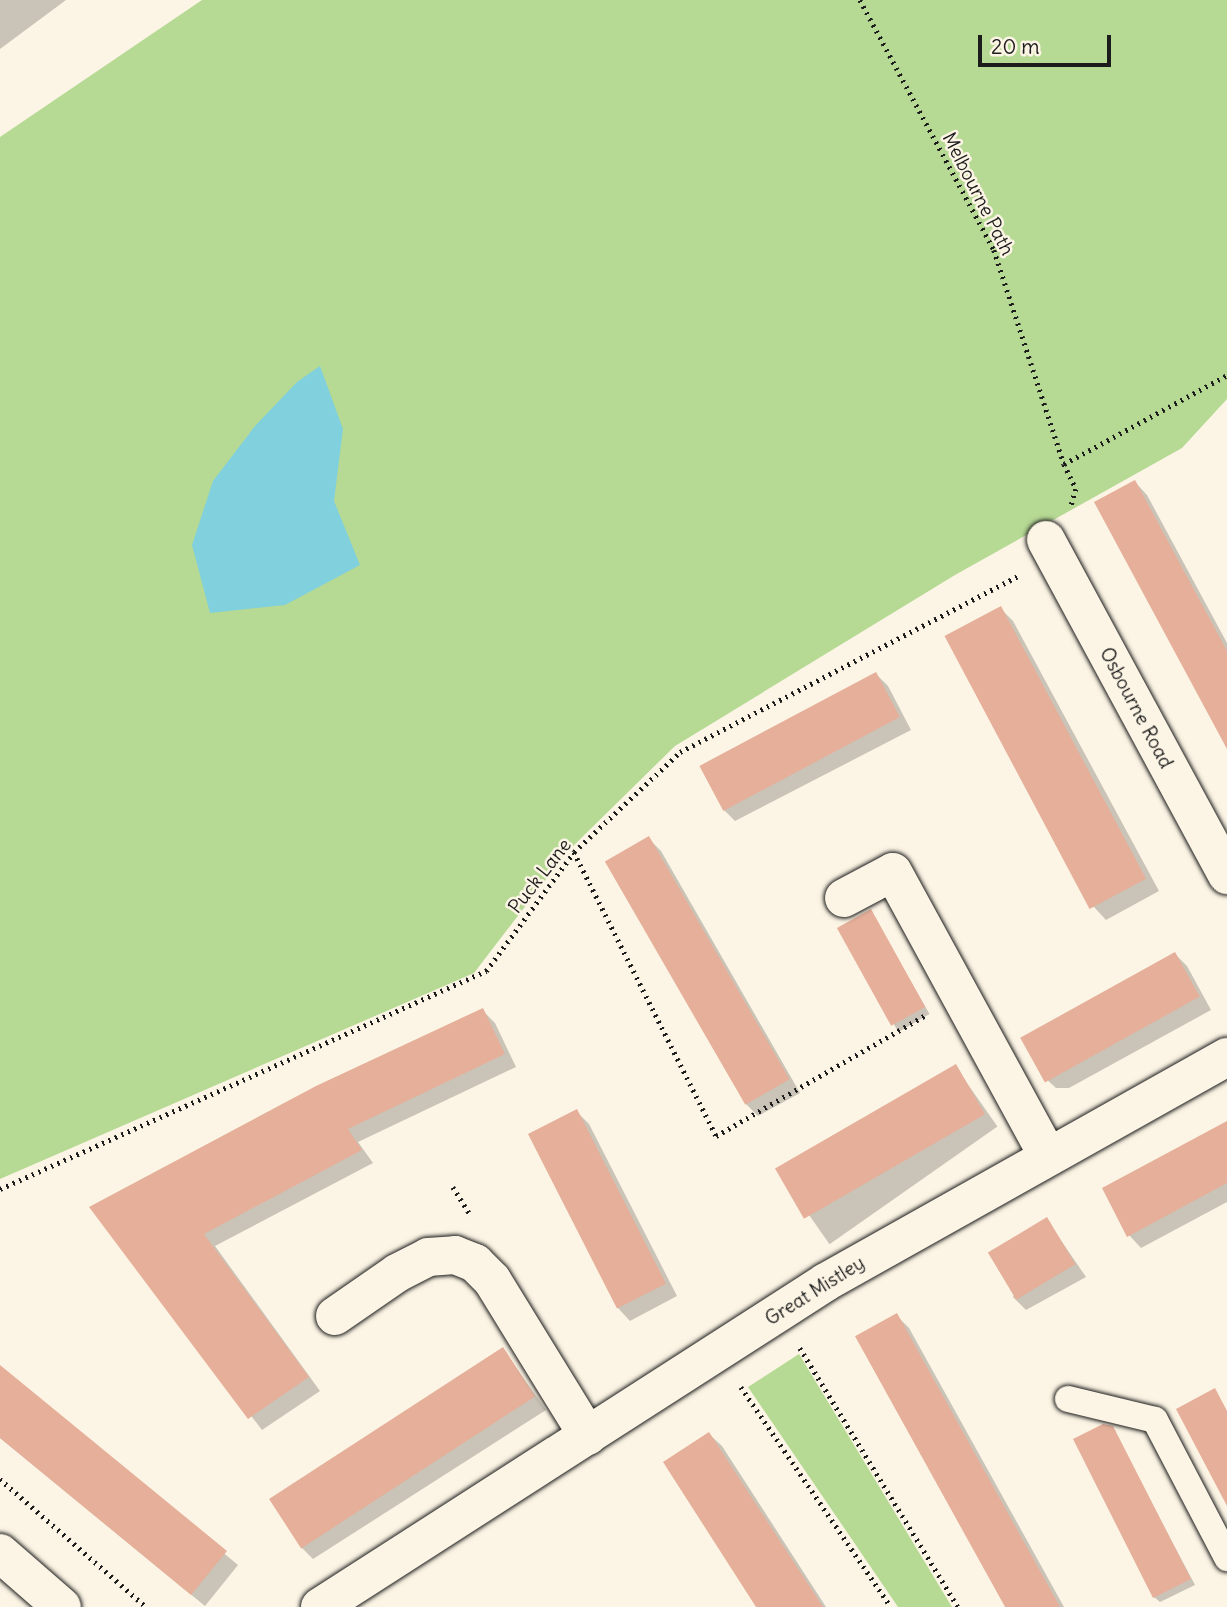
<!DOCTYPE html>
<html>
<head>
<meta charset="utf-8">
<style>
  body { margin:0 }
  #map { position:relative; width:1227px; height:1607px; overflow:hidden; background:#fcf5e5; font-family:Delius,sans-serif }
  div>[style] { position:absolute }
  .green>* { inset:0; background:#b6d994 }
  .water>* { inset:0; background:#81d0de }
  .shadow>* { inset:0; background:#0003; transform-origin:0 0 }
  .building>* { inset:0; background:#e5af9a; transform-origin:0 0 }
  .path>* { height:4.5px; margin-top:-2.25px; transform-origin:0; background:repeating-linear-gradient(90deg,#1c1c1c 0 2px,transparent 0 7px) }
  .roads { filter:drop-shadow(0 0 2px #1c1c1c) drop-shadow(0 0 2px #1c1c1c) }
  .service>* { height:26px; margin:-13px; padding:0 13px; transform-origin:13px; border-radius:13px; background:#fcf5e5 }
  .minor>* { height:38px; margin:-19px; padding:0 19px; transform-origin:19px; border-radius:19px; background:#fcf5e5 }
  span { translate:-50% -50%; white-space:nowrap; text-align:center; line-height:1.15; -webkit-text-stroke:5px #fcf5e5; paint-order:stroke }
  .street-label { font-size:19px; color:#1c1c1c }
  .scale { position:absolute; left:978px; top:35px; width:133px; height:32px; box-sizing:border-box; border:4px solid #1c1c1c; border-top:0; padding-left:9px; font-size:21px; line-height:24px; white-space:nowrap; color:#1c1c1c; -webkit-text-stroke:5px #fcf5e5; paint-order:stroke }
</style>
</head>
<body>
<div id="map">
  <div class="green">
    <div style="clip-path:polygon(202px 0,1227px 0,1227px 399px,1182px 448px,955px 575px,675px 746px,566px 853px,474px 973px,0 1179px,0 137px)"></div>
    <div style="clip-path:polygon(799px 1354px,952px 1607px,898px 1607px,748px 1387px)"></div>
  </div>
  <div class="water">
    <div style="clip-path:polygon(320px 366px,343px 429px,334px 501px,360px 565px,285px 605px,210px 613px,192px 545px,213px 481px,255px 426px,297px 382px)"></div>
  </div>
  <div class="shadow">
    <div style="clip-path:polygon(0 0,66px 0,0 49px)"></div>
    <div style="clip-path:polygon(1135px 482px,1147px 495px,1227px 643px,1227px 745px)"></div>
    <div style="clip-path:polygon(1000px 608px,1013px 621px,1159px 891px,1106px 920px,1094px 907px,948px 637px)"></div>
    <div style="clip-path:polygon(876px 674px,888px 686px,911px 730px,735px 821px,723px 809px)"></div>
    <div style="clip-path:polygon(649px 839px,661px 851px,800px 1093px,758px 1116px,746px 1104px)"></div>
    <div style="left:870px;top:911px;width:119px;height:36px;rotate:60deg"></div>
    <div style="clip-path:polygon(1175px 954px,1187px 966px,1211px 1010px,1069px 1088px,1056px 1088px,1043px 1076px)"></div>
    <div style="clip-path:polygon(482px 1010px,495px 1023px,516px 1067px,358px 1142px,373px 1163px,215px 1246px,320px 1391px,262px 1430px,91px 1207px)"></div>
    <div style="left:955px;top:1066px;width:74px;height:205px;rotate:55deg"></div>
    <div style="clip-path:polygon(577px 1112px,589px 1124px,677px 1296px,630px 1321px,618px 1308px,530px 1135px)"></div>
    <div style="clip-path:polygon(1227px 1123px,1227px 1202px,1141px 1248px,1129px 1235px)"></div>
    <div style="clip-path:polygon(1047px 1220px,1086px 1277px,1026px 1310px,1013px 1297px)"></div>
    <div style="clip-path:polygon(896px 1315px,909px 1328px,1064px 1607px,1007px 1607px)"></div>
    <div style="clip-path:polygon(503px 1349px,546px 1410px,313px 1559px,301px 1547px)"></div>
    <div style="clip-path:polygon(0 1367px,238px 1565px,205px 1606px,0 1438px)"></div>
    <div style="clip-path:polygon(1112px 1428px,1195px 1585px,1160px 1602px,1154px 1597px)"></div>
    <div style="clip-path:polygon(709px 1434px,722px 1446px,826px 1607px,758px 1607px)"></div>
  </div>
  <div class="building">
    <div style="clip-path:polygon(1135px 480px,1227px 651px,1227px 749px,1094px 502px)"></div>
    <div style="left:1001px;top:606px;width:309px;height:64px;rotate:62deg"></div>
    <div style="left:876px;top:672px;width:51px;height:200px;rotate:62deg"></div>
    <div style="left:649px;top:836px;width:281px;height:51px;rotate:60deg"></div>
    <div style="left:871px;top:909px;width:112px;height:39px;rotate:61deg"></div>
    <div style="left:1175px;top:952px;width:51px;height:177px;rotate:61deg"></div>
    <div style="clip-path:polygon(483px 1008px,505px 1054px,348px 1129px,362px 1150px,204px 1234px,309px 1377px,248px 1419px,89px 1207px,316px 1086px)"></div>
    <div style="left:956px;top:1064px;width:58px;height:209px;rotate:60deg"></div>
    <div style="left:577px;top:1109px;width:196px;height:55px;rotate:63deg"></div>
    <div style="clip-path:polygon(1227px 1121px,1227px 1183px,1127px 1237px,1102px 1188px)"></div>
    <div style="left:1047px;top:1217px;width:55px;height:69px;rotate:59deg"></div>
    <div style="left:897px;top:1313px;width:336px;height:48px;rotate:61deg"></div>
    <div style="left:503px;top:1347px;width:59px;height:279px;rotate:57deg"></div>
    <div style="clip-path:polygon(0 1365px,227px 1551px,191px 1595px,0 1438px)"></div>
    <div style="clip-path:polygon(1215px 1388px,1227px 1411px,1227px 1506px,1176px 1409px)"></div>
    <div style="clip-path:polygon(1103px 1424px,1113px 1426px,1191px 1579px,1153px 1598px,1073px 1439px)"></div>
    <div style="clip-path:polygon(709px 1432px,823px 1607px,756px 1607px,663px 1462px)"></div>
  </div>
  <div class="path">
    <div style="left:860px;top:0;width:284px;rotate:61.8deg"></div>
    <div style="left:994px;top:250px;width:225px;rotate:71.9deg"></div>
    <div style="left:1064px;top:464px;width:28px;rotate:64deg"></div>
    <div style="left:1076px;top:489px;width:19px;rotate:106deg"></div>
    <div style="left:1064px;top:464px;width:186px;rotate:-28.6deg"></div>
    <div style="left:574px;top:852px;width:318px;rotate:63.4deg"></div>
    <div style="left:716px;top:1136px;width:242px;rotate:-30deg"></div>
    <div style="left:453px;top:1187px;width:32px;rotate:58deg"></div>
    <div style="left:0;top:1189px;width:533px;rotate:-24.16deg"></div>
    <div style="left:486px;top:971px;width:148px;rotate:-53.5deg"></div>
    <div style="left:574px;top:852px;width:146px;rotate:-43.3deg"></div>
    <div style="left:680px;top:752px;width:381px;rotate:-27.5deg"></div>
    <div style="left:800px;top:1348px;width:303px;rotate:58.6deg"></div>
    <div style="left:741px;top:1387px;width:266px;rotate:55.7deg"></div>
    <div style="left:0;top:1479px;width:194px;rotate:41.2deg"></div>
  </div>
  <div class="roads">
    <div class="service">
      <div style="left:1068px;top:1399px;width:89px;rotate:13.6deg"></div>
      <div style="left:1155px;top:1420px;width:156px;rotate:62.4deg"></div>
    </div>
    <div class="minor">
      <div style="left:1046px;top:540px;width:381px;rotate:61.6deg"></div>
      <div style="left:844px;top:898px;width:55px;rotate:-28deg"></div>
      <div style="left:893px;top:872px;width:324px;rotate:61.4deg"></div>
      <div style="left:335px;top:1316px;width:75px;rotate:-34.7deg"></div>
      <div style="left:397px;top:1273px;width:35px;rotate:-27deg"></div>
      <div style="left:428px;top:1257px;width:27px;rotate:-4deg"></div>
      <div style="left:455px;top:1255px;width:22px;rotate:22deg"></div>
      <div style="left:475px;top:1263px;width:24px;rotate:45deg"></div>
      <div style="left:492px;top:1280px;width:183px;rotate:58.4deg"></div>
      <div style="left:0;top:1553px;width:82px;rotate:41.1deg"></div>
      <div style="left:320px;top:1607px;width:601px;rotate:-32.71deg"></div>
      <div style="left:826px;top:1282px;width:460px;rotate:-29.3deg"></div>
    </div>
  </div>
  <div class="street-label">
    <span style="left:978px;top:194px;rotate:63deg">Melbourne Path</span>
    <span style="left:1136px;top:708px;rotate:62deg">Osbourne Road</span>
    <span style="left:540px;top:876px;rotate:-52deg">Puck Lane</span>
    <span style="left:815px;top:1291px;rotate:-32deg">Great Mistley</span>
  </div>
  <div class="scale">20 m</div>
</div>
</body>
</html>
